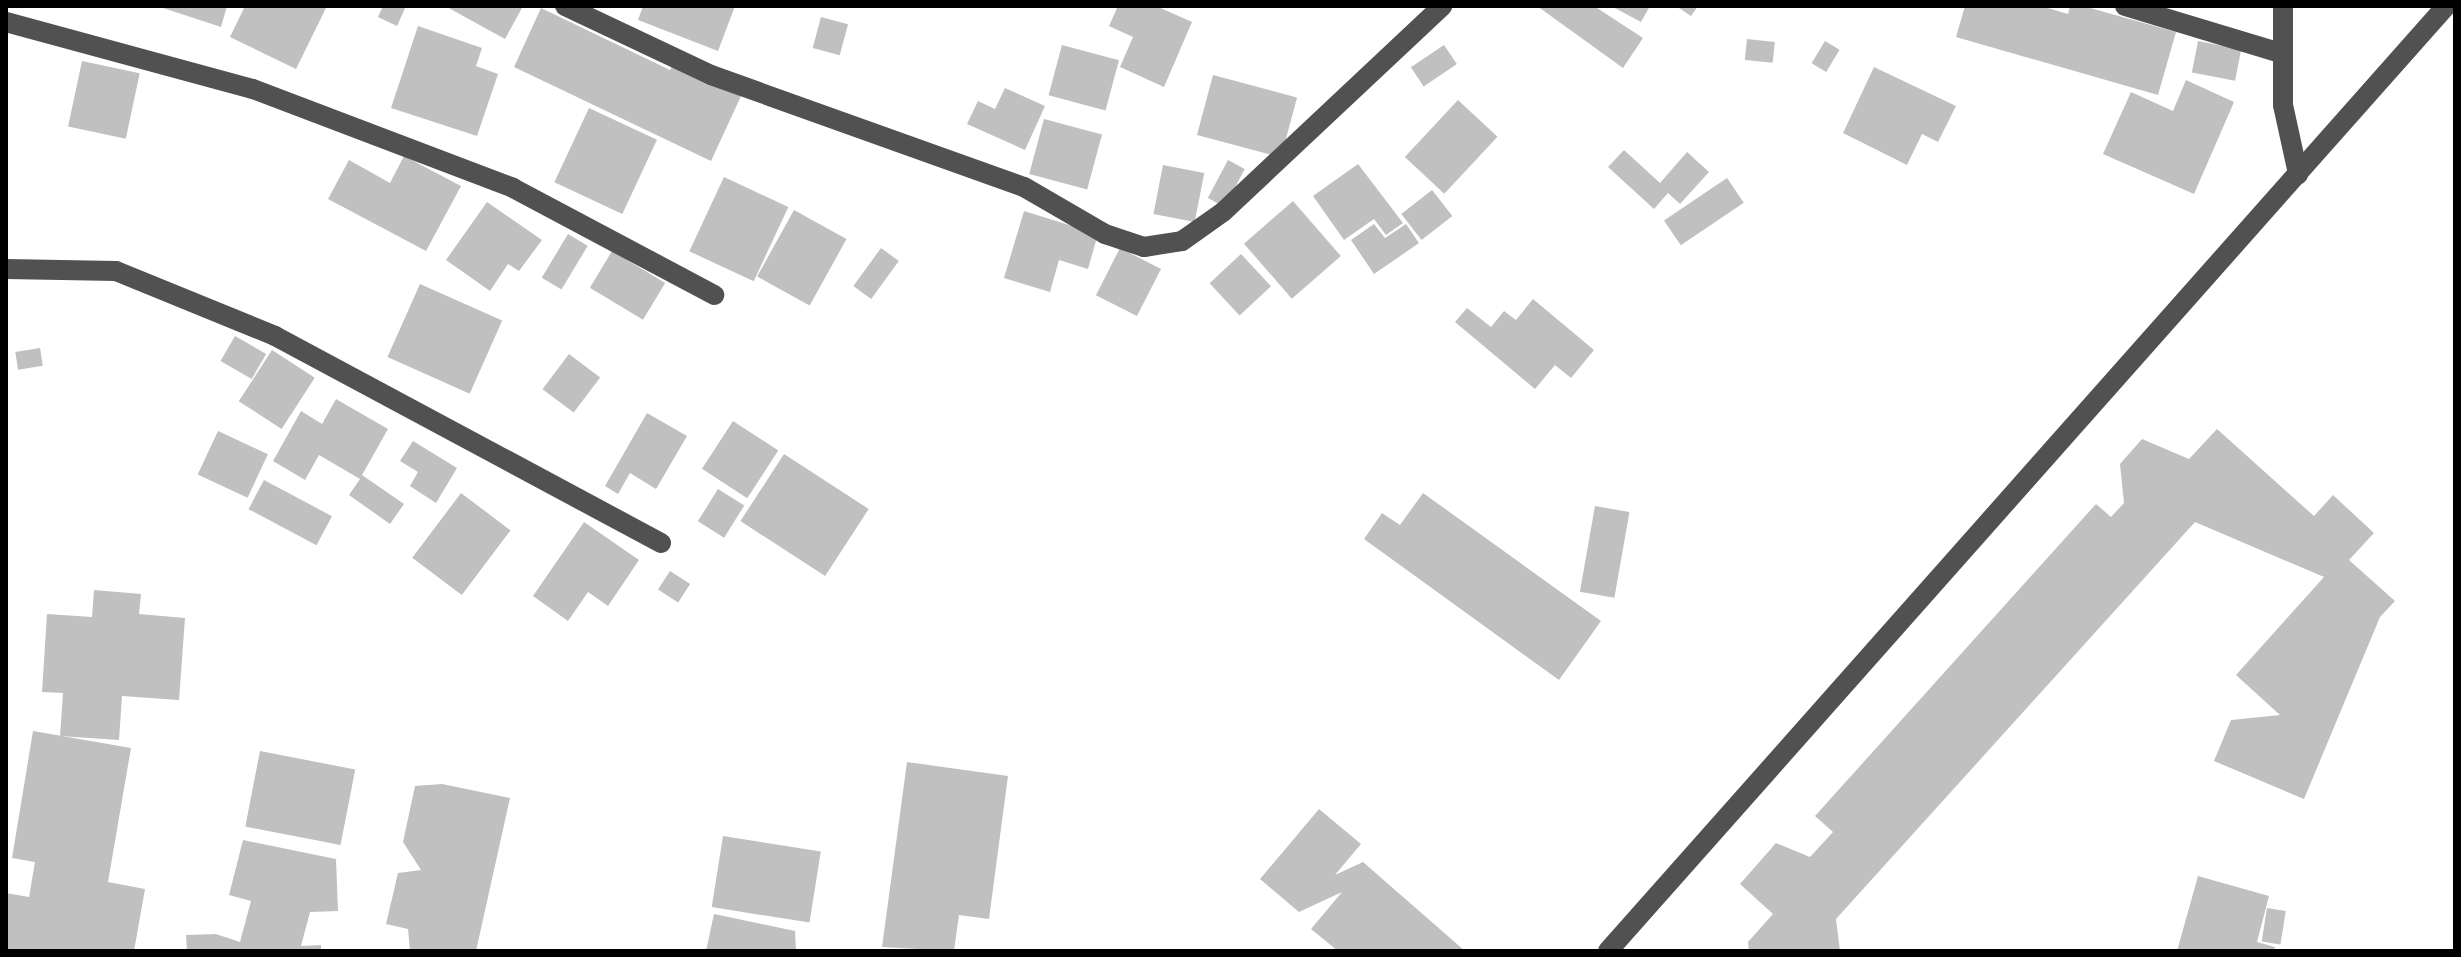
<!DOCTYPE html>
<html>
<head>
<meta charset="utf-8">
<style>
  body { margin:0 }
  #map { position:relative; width:2461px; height:957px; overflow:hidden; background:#fff; font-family:Montserrat,sans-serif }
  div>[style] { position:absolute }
  .building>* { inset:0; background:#c0c0c0; transform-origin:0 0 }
  .minor>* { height:20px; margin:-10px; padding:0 10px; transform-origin:10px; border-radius:10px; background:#515151 }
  span { translate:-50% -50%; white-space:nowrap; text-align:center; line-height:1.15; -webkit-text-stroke:6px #fff; paint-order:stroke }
  .frame { position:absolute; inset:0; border:8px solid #000; pointer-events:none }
</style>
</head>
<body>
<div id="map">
  <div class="building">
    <div style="clip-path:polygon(157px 6px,227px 6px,221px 27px)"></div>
    <div style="clip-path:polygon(245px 6px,327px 6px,296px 69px,230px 37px)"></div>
    <div style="clip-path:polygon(383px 6px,406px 6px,397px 26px,378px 17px)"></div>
    <div style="clip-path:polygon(445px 6px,523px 6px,505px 39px)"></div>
    <div style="clip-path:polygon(643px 6px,735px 6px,718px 51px,638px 20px)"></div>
    <div style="clip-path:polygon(1118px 6px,1156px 6px,1192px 22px,1164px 87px,1120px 67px,1133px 37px,1109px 26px)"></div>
    <div style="clip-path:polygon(1537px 6px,1594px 6px,1643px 38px,1623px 68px)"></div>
    <div style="clip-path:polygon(1611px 6px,1650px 6px,1641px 22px)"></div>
    <div style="clip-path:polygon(1676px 6px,1698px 6px,1691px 16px)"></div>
    <div style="clip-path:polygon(1965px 6px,2041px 6px,2068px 14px,2070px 6px,2083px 6px,2176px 32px,2158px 95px,1956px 37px)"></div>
    <div style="clip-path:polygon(541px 8px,670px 70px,675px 61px,742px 94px,711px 161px,514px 67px)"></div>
    <div style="left:821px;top:17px;width:28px;height:32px;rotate:15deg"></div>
    <div style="clip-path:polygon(418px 26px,482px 48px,476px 66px,498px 74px,477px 136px,391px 108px)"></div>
    <div style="left:1747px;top:39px;width:28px;height:21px;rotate:6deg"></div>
    <div style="left:1825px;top:41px;width:17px;height:26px;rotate:31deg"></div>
    <div style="left:2198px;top:41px;width:44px;height:32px;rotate:11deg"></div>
    <div style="left:1062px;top:45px;width:59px;height:52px;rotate:15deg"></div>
    <div style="left:1444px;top:45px;width:23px;height:40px;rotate:56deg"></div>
    <div style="left:82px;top:61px;width:59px;height:67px;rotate:12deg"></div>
    <div style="clip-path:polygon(1874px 67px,1956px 106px,1938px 142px,1922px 134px,1907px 165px,1843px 133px)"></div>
    <div style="left:1213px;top:75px;width:87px;height:62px;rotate:15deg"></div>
    <div style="clip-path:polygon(2186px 80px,2234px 102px,2194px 194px,2103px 154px,2131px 92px,2173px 111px)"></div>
    <div style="clip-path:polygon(1005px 88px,1045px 106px,1025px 150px,967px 124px,978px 101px,995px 109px)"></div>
    <div style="left:1458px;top:100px;width:54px;height:78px;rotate:43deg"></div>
    <div style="left:589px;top:108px;width:75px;height:82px;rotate:25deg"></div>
    <div style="left:1044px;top:119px;width:60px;height:57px;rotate:15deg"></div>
    <div style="clip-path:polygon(1624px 150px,1660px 183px,1687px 152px,1709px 172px,1680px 204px,1668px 193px,1654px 209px,1608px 167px)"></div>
    <div style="clip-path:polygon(404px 156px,461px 186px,426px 251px,328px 199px,349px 160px,390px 183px)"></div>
    <div style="left:1228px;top:160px;width:19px;height:43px;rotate:28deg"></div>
    <div style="clip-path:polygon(1358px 164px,1403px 223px,1386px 235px,1374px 219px,1344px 240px,1313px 196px)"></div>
    <div style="left:1163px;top:165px;width:42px;height:50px;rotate:11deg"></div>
    <div style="left:724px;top:177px;width:71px;height:82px;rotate:25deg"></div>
    <div style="left:1727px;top:178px;width:30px;height:76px;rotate:56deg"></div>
    <div style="left:1432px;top:190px;width:33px;height:39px;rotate:52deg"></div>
    <div style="left:1293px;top:201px;width:73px;height:65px;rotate:49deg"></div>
    <div style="clip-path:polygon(487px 202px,542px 240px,519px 271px,508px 264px,490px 291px,446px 260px)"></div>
    <div style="left:794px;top:210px;width:60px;height:76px;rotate:29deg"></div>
    <div style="clip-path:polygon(1024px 211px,1098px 234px,1088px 269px,1059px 260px,1050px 292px,1004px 278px)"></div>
    <div style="clip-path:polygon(1374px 224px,1385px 238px,1406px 224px,1419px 243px,1374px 274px,1351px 240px)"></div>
    <div style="left:568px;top:234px;width:23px;height:51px;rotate:31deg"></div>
    <div style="left:881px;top:248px;width:22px;height:47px;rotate:36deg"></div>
    <div style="left:1120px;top:248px;width:46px;height:53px;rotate:27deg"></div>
    <div style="left:612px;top:251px;width:62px;height:43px;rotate:31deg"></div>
    <div style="left:1241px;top:254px;width:44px;height:43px;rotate:47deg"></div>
    <div style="left:420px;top:284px;width:90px;height:80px;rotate:24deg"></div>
    <div style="clip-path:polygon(1533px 299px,1594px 350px,1571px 378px,1555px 365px,1535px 389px,1455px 322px,1467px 308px,1491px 327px,1504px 311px,1516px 320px)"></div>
    <div style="left:235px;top:336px;width:36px;height:29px;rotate:30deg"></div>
    <div style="left:40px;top:348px;width:18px;height:25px;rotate:81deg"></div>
    <div style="left:272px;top:350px;width:51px;height:61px;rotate:33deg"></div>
    <div style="left:569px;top:354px;width:39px;height:44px;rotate:37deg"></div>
    <div style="clip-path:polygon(336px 399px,388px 429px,362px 475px,404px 504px,390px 524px,349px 495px,360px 479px,319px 455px,305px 480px,273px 461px,301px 411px,322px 424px)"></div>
    <div style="clip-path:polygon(647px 413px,687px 436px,656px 489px,630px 473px,618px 494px,605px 486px)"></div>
    <div style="left:733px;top:421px;width:54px;height:57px;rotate:33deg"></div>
    <div style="clip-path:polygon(2217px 429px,2314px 516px,2333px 495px,2374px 533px,2349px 560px,2395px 601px,2380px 617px,2304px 799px,2214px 761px,2231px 720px,2280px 715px,2236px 675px,2324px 577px,2195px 522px,1836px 919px,1840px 951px,1749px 951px,1748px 942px,1773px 914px,1740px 884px,1776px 843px,1810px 857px,1833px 832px,1815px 816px,2096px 504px,2111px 517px,2124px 503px,2120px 464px,2142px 439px,2189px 459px)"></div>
    <div style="left:218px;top:431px;width:55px;height:48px;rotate:25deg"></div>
    <div style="clip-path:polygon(413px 441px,457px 468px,436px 503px,410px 486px,418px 472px,400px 461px)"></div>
    <div style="left:784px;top:454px;width:101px;height:80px;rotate:33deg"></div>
    <div style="left:264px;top:480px;width:77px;height:33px;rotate:28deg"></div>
    <div style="left:718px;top:489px;width:31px;height:38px;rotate:32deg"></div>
    <div style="left:461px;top:493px;width:62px;height:81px;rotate:37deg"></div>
    <div style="clip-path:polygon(1423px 493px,1601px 621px,1559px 680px,1364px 539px,1382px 513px,1400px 525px)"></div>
    <div style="left:1595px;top:506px;width:35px;height:87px;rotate:10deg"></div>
    <div style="clip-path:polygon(584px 522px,639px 560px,608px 606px,588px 592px,568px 621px,533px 596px)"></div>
    <div style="left:670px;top:571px;width:24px;height:22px;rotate:33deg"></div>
    <div style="clip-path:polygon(94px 590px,141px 594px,139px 614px,185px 618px,179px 700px,122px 696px,119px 740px,60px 736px,63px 693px,42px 692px,47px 614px,92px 617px)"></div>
    <div style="clip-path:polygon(33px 731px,131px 748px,108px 882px,145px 889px,134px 951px,6px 951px,6px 893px,29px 897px,35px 862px,12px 858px)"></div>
    <div style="left:260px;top:751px;width:97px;height:77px;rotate:11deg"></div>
    <div style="clip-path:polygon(907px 762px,1008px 776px,989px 919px,959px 915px,954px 951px,882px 947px)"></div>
    <div style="clip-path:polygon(442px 784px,510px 798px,476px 951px,410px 951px,408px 929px,386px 924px,398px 873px,421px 870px,403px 842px,415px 786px)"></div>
    <div style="clip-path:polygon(1319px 809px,1361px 844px,1335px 875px,1363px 862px,1465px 951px,1338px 951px,1311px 929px,1342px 892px,1299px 912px,1260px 879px)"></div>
    <div style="left:723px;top:836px;width:99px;height:72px;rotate:9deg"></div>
    <div style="clip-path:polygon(243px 840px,336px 859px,338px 911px,310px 912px,301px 946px,321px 945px,321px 951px,187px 951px,186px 935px,216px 934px,240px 942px,251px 901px,229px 895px)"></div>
    <div style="clip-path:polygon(2198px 876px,2269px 896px,2257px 942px,2275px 947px,2274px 951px,2177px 951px)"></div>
    <div style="left:2267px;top:908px;width:19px;height:34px;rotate:9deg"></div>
    <div style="clip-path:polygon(714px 914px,795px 931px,796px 951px,706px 951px)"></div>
  </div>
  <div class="minor">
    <div style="left:565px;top:6px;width:161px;rotate:25.3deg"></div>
    <div style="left:711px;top:75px;width:332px;rotate:19.7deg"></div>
    <div style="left:1024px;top:187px;width:94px;rotate:30.1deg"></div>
    <div style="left:1105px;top:234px;width:41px;rotate:18.4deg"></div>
    <div style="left:1144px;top:247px;width:38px;rotate:-9deg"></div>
    <div style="left:1182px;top:241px;width:50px;rotate:-35.3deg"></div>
    <div style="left:1223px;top:212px;width:301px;rotate:-43.2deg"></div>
    <div style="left:2125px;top:6px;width:163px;rotate:16.8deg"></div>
    <div style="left:2283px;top:6px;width:99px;rotate:90deg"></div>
    <div style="left:2283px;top:105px;width:71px;rotate:77.7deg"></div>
    <div style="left:6px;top:22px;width:256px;rotate:15.2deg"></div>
    <div style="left:253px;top:89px;width:278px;rotate:20.8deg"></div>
    <div style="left:513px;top:188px;width:228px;rotate:28deg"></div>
    <div style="left:6px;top:269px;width:110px;rotate:1deg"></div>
    <div style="left:116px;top:271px;width:172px;rotate:22.2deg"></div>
    <div style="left:275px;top:336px;width:438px;rotate:28.2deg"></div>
    <div style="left:1608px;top:951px;width:1263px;rotate:-48.43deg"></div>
  </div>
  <div class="frame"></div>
</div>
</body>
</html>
